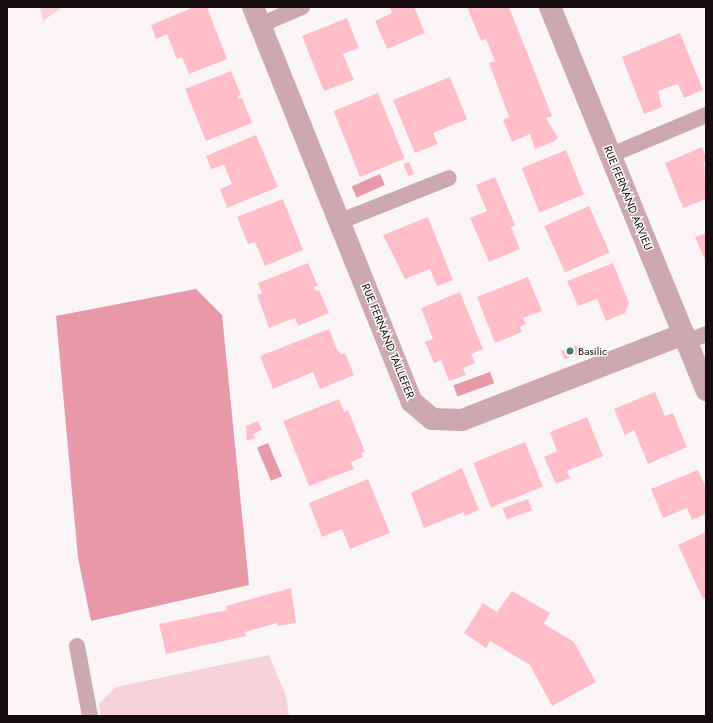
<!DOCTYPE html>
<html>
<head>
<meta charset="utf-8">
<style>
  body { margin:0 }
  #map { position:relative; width:713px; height:723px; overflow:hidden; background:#fcf5f7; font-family:Jost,sans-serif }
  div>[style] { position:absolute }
  .green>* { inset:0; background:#f7d2d9 }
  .water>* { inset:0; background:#e799aa; transform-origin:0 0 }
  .building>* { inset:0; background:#ffbdca; transform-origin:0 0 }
  .lane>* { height:16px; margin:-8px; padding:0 8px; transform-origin:8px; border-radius:8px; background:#cda9af }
  .street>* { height:22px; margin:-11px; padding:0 11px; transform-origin:11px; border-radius:11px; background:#cda9af }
  .dots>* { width:11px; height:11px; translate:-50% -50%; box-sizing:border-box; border:2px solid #fff; border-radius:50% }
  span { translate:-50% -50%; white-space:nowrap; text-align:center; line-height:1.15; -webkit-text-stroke:3px #fff; paint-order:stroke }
  .street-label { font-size:11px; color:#170d0f }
  .poi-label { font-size:11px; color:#170d0f }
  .left { translate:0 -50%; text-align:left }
  .frame { position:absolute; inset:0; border:8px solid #170d0f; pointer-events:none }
</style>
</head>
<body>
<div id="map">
  <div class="green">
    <div style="clip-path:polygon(40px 7px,63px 7px,43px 21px)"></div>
    <div style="clip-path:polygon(269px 655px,286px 696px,289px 716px,101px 716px,99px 704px,116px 687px)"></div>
  </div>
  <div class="water">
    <div style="left:380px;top:174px;width:12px;height:31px;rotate:66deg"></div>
    <div style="clip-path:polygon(196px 289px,222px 315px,249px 585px,91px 621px,78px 558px,56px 316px)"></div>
    <div style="left:490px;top:372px;width:12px;height:39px;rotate:70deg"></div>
    <div style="left:268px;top:443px;width:36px;height:12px;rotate:67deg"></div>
  </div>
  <div class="building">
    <div style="clip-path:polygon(194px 7px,207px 7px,227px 59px,189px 74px,182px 57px,177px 59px,167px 34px,156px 39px,151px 25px)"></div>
    <div style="clip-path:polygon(390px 7px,414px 7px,425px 33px,387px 49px,375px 21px,392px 13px)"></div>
    <div style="clip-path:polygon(467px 7px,509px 7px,552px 116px,546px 118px,558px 138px,555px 141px,535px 149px,530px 134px,512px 142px,503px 120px,509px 117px,489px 63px,495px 61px,486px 39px,481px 41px)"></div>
    <div style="clip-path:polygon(347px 18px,359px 48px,343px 54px,354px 80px,324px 91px,302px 36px)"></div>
    <div style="clip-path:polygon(680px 33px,703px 90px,684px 98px,678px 84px,658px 91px,662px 107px,644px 114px,622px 57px)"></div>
    <div style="clip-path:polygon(231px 71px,241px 95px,237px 96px,239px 99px,242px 98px,252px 123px,206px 141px,185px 89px)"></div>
    <div style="clip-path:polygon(450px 77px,467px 119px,433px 133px,438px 144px,415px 153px,393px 100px)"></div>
    <div style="left:378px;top:93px;width:71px;height:48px;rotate:68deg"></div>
    <div style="clip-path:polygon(256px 135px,278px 187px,227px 208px,220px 189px,232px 184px,224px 165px,211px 169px,206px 156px)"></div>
    <div style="clip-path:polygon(702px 147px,706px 158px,704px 163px,706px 199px,683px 208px,665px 163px)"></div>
    <div style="left:566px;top:150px;width:48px;height:48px;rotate:68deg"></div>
    <div style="left:409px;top:162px;width:13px;height:6px;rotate:67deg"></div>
    <div style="clip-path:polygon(495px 177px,515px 225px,511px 227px,520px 249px,489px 262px,470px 218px,487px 211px,476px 185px)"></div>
    <div style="clip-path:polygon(283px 199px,303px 250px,265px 266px,255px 242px,248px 244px,237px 217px)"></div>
    <div style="left:589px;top:206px;width:51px;height:49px;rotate:66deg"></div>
    <div style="clip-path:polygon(428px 217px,453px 280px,437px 286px,430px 269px,405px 279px,383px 235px)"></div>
    <div style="clip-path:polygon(706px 233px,706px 262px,695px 237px)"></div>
    <div style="clip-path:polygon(308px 263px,318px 286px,314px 287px,315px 291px,319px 290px,329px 313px,298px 326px,295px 318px,269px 328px,257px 295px,262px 293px,258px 283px)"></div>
    <div style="clip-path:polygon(613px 263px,629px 303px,625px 313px,606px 321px,597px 299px,578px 306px,567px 281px)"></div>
    <div style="clip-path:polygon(528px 277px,542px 311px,523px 318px,526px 324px,520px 327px,522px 332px,495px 343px,477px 297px)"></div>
    <div style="clip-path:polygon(460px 292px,483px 349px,471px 354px,475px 363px,463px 368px,466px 375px,449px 381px,441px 360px,434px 363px,425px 342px,433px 339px,421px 308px)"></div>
    <div style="clip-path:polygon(329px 329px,337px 349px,341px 354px,345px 353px,354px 375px,320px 389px,313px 372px,273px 389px,260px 356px)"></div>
    <div style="left:576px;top:345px;width:9px;height:16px;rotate:69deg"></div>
    <div style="clip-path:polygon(655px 392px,665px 416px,673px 413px,687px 447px,648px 464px,634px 430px,625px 435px,614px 409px)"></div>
    <div style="clip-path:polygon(339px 399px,344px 412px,348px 410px,365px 452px,361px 453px,363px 457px,351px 462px,354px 469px,309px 486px,283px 421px)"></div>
    <div style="clip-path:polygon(587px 417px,603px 456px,567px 471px,570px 478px,556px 484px,544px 457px,557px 451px,550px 432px)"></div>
    <div style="clip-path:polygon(258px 421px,262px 430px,253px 434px,255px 438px,247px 441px,246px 426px)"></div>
    <div style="left:525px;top:442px;width:48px;height:56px;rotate:68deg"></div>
    <div style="clip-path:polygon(462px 468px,479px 510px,465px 516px,464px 512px,424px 528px,411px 493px)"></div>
    <div style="clip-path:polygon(698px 470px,706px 488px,706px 514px,692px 520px,687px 508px,663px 518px,651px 489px)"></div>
    <div style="clip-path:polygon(368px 479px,390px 533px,350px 549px,342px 529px,322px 537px,309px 503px)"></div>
    <div style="left:528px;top:499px;width:12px;height:27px;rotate:70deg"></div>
    <div style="clip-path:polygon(706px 532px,706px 597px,703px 599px,678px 545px)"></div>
    <div style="clip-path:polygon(291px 588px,296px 623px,278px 626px,277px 623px,245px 632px,246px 636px,166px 654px,159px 624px,227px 610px,226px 606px)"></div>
    <div style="clip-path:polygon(512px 591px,550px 613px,544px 624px,574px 642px,596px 682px,552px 706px,530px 665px,490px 641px,486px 648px,464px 633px,483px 603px,497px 612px)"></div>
  </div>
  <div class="lane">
    <div style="left:260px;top:25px;width:46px;rotate:-23.2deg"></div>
    <div style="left:611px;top:155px;width:103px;rotate:-22.8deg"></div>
    <div style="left:341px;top:221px;width:116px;rotate:-21.7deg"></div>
    <div style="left:687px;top:342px;width:21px;rotate:-23deg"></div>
    <div style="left:77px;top:646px;width:71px;rotate:79.5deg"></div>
  </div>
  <div class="street">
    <div style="left:253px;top:7px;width:426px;rotate:68.1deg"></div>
    <div style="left:412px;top:402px;width:26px;rotate:40deg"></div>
    <div style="left:432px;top:419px;width:30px;rotate:2deg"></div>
    <div style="left:462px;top:420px;width:238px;rotate:-21.2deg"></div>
    <div style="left:550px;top:7px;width:414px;rotate:67.8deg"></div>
  </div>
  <div class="dots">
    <div style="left:570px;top:351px;background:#397f77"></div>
  </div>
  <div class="street-label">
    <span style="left:628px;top:198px;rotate:68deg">RUE FERNAND ARVIEU</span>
    <span style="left:388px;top:341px;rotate:68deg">RUE FERNAND TAILLEFER</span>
  </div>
  <div class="poi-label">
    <span class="left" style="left:578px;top:351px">Basilic</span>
  </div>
  <div class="frame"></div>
</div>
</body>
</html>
